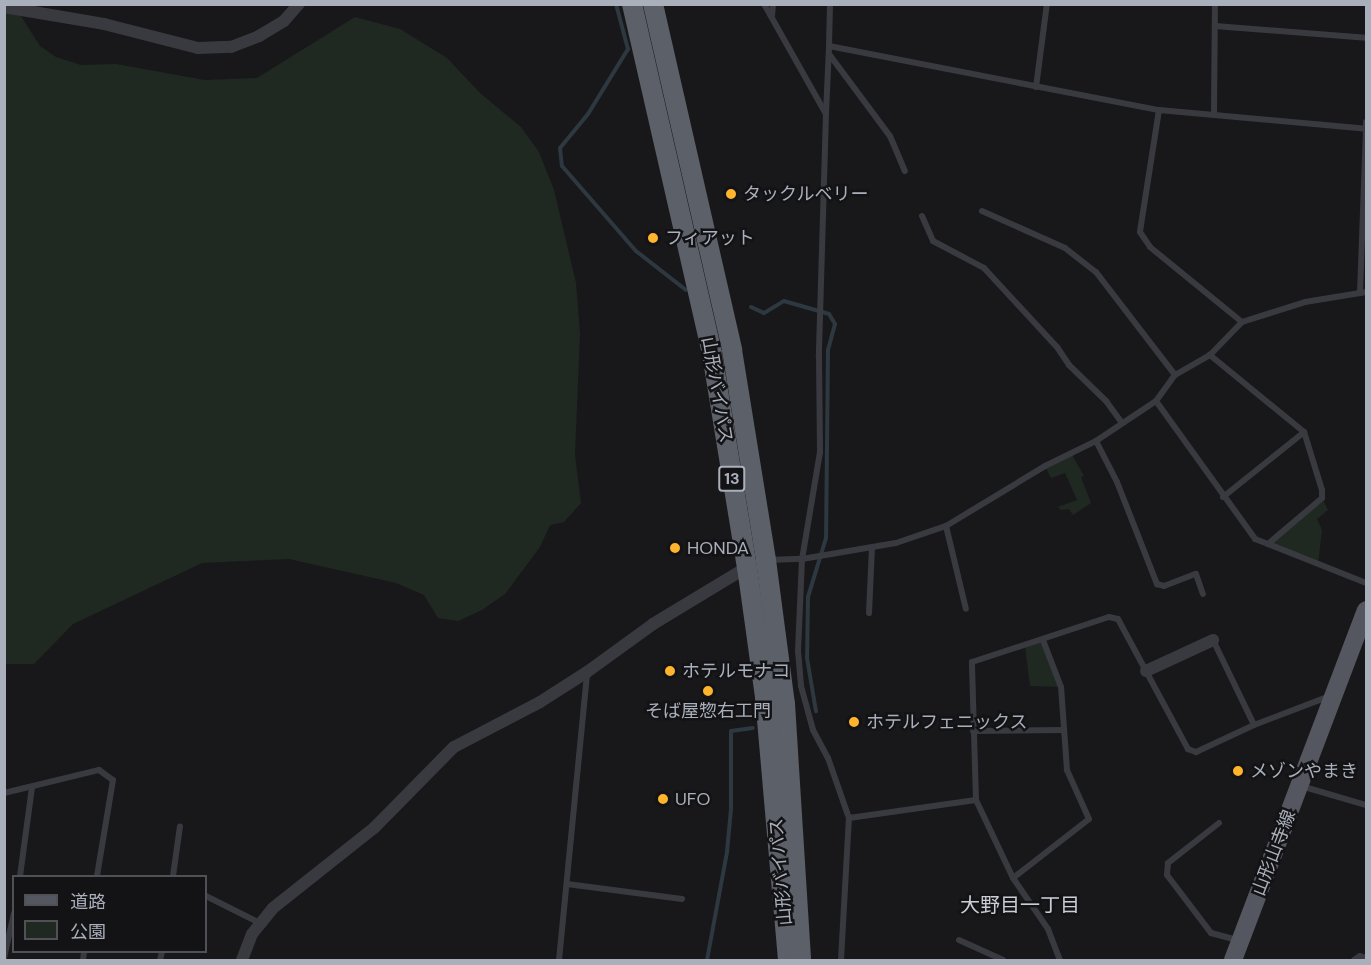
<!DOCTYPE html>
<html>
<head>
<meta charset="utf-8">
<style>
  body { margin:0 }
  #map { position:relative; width:1371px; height:965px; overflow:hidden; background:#18181a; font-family:"DM Sans","Noto Sans JP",sans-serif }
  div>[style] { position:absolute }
  .green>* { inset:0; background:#1f2921 }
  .stream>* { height:4px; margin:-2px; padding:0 2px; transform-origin:2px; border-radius:2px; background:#2d3840 }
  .service>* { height:6px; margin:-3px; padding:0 3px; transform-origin:3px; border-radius:3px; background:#393a40 }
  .minor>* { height:12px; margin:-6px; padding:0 6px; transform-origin:6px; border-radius:6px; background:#393a40 }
  .primary>* { height:18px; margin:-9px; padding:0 9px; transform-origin:9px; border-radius:9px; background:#54575f }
  .trunk>* { height:20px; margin:-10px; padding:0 10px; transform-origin:10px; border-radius:10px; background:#5c6068 }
  .dots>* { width:16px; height:16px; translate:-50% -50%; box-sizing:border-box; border:3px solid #131315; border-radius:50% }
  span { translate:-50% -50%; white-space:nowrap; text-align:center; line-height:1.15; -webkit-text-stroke:5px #131315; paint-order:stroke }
  .shield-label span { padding:2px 4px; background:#131315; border:2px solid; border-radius:4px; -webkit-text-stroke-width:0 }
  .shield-label { font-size:16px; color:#a9afbb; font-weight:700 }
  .poi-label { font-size:18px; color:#a9afbb }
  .left { translate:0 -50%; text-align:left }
  .street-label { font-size:18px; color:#a9afbb }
  .neighbourhood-label { font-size:20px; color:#cbced7 }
  .frame { position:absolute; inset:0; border:6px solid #a9afbb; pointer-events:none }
  .legend { position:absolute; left:12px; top:875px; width:195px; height:78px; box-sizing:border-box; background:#131315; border:2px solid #4f5157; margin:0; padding:8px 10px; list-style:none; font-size:18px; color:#a9afbb }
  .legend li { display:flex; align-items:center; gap:12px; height:30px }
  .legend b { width:30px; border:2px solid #4f5157 }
</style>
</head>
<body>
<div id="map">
  <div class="green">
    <div style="clip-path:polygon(5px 5px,14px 5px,40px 46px,56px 57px,81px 65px,116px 64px,205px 80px,257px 78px,355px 17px,400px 29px,447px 58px,480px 93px,521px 127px,539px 152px,554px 190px,576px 283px,580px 334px,575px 455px,581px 503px,564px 522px,550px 525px,540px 547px,505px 594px,482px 610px,458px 621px,438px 618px,424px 595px,396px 583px,289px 559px,202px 563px,73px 624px,34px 664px,5px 664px)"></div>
    <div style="clip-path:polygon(1071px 453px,1084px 476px,1081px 477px,1091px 503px,1073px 515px,1069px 509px,1061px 510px,1058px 507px,1077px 500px,1065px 473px,1051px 478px,1045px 466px)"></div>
    <div style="clip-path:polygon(1322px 498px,1328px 510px,1317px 519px,1322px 530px,1318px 564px,1268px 544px)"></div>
    <div style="clip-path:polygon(1043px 640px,1061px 687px,1030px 686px,1025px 646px)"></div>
  </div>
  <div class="stream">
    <div style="left:616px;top:4px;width:47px;rotate:75.1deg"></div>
    <div style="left:628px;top:49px;width:76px;rotate:121.6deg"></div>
    <div style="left:588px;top:114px;width:44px;rotate:129.5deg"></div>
    <div style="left:560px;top:148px;width:18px;rotate:84deg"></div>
    <div style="left:562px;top:166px;width:113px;rotate:49deg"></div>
    <div style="left:636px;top:251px;width:63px;rotate:38deg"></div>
    <div style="left:751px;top:307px;width:14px;rotate:25deg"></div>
    <div style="left:764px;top:313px;width:23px;rotate:-31deg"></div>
    <div style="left:784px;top:301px;width:47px;rotate:16.1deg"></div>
    <div style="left:829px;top:314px;width:12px;rotate:59deg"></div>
    <div style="left:835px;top:324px;width:27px;rotate:105deg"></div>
    <div style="left:828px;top:350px;width:188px;rotate:90.6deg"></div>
    <div style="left:826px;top:538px;width:62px;rotate:107deg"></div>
    <div style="left:808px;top:597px;width:61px;rotate:90.9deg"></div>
    <div style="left:807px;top:658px;width:54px;rotate:80.4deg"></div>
    <div style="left:707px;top:960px;width:110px;rotate:-79.5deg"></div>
    <div style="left:727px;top:852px;width:43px;rotate:-84.7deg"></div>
    <div style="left:731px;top:809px;width:78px;rotate:-90deg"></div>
    <div style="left:731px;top:731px;width:22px;rotate:-8deg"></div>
  </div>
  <div class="service">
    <div style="left:764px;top:4px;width:126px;rotate:60.6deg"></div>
    <div style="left:826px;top:114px;width:243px;rotate:91.7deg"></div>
    <div style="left:819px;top:357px;width:95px;rotate:89.4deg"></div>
    <div style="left:820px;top:452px;width:109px;rotate:99.5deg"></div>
    <div style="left:802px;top:559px;width:95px;rotate:-9.7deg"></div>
    <div style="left:896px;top:543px;width:53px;rotate:-18.8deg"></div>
    <div style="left:946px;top:526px;width:116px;rotate:-31.2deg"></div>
    <div style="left:1045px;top:466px;width:57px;rotate:-26.1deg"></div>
    <div style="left:1096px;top:441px;width:72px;rotate:-33.7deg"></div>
    <div style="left:1156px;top:401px;width:32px;rotate:-54deg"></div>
    <div style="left:1175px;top:375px;width:40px;rotate:-29.7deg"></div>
    <div style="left:1210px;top:355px;width:46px;rotate:-45.9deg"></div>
    <div style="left:1242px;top:322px;width:66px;rotate:-17.6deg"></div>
    <div style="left:1305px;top:302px;width:62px;rotate:-9.3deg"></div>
    <div style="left:772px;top:16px;width:12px;rotate:-85deg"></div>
    <div style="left:1215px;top:26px;width:151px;rotate:4.5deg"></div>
    <div style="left:829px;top:46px;width:42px;rotate:-88.6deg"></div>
    <div style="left:829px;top:54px;width:102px;rotate:53.4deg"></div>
    <div style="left:890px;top:136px;width:38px;rotate:67deg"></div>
    <div style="left:1036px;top:87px;width:84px;rotate:-82.5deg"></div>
    <div style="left:1159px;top:110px;width:123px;rotate:98.9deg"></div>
    <div style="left:1140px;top:232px;width:18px;rotate:56deg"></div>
    <div style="left:1150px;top:247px;width:119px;rotate:39.2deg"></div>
    <div style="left:826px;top:113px;width:67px;rotate:-87.4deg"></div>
    <div style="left:829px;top:46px;width:336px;rotate:11deg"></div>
    <div style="left:1159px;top:110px;width:208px;rotate:5.2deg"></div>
    <div style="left:1366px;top:129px;width:7px;rotate:-90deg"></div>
    <div style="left:1214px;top:114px;width:110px;rotate:-89.5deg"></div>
    <div style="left:982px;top:211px;width:91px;rotate:24deg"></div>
    <div style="left:1065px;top:248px;width:39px;rotate:38deg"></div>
    <div style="left:1096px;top:272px;width:130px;rotate:52.5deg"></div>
    <div style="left:922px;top:216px;width:27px;rotate:66deg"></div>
    <div style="left:933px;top:241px;width:58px;rotate:27.9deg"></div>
    <div style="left:984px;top:268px;width:108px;rotate:47.3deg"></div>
    <div style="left:1057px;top:347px;width:22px;rotate:56deg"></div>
    <div style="left:1069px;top:365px;width:52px;rotate:44.2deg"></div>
    <div style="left:1106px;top:401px;width:27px;rotate:54deg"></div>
    <div style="left:1360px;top:293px;width:164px;rotate:-87.9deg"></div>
    <div style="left:1156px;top:401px;width:170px;rotate:54.3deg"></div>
    <div style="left:1255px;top:539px;width:14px;rotate:21deg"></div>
    <div style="left:1268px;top:544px;width:71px;rotate:-40.4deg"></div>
    <div style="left:1322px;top:498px;width:8px;rotate:-90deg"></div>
    <div style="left:1322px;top:490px;width:61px;rotate:-107.2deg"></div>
    <div style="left:1304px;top:432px;width:122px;rotate:-140.7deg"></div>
    <div style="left:1096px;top:441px;width:46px;rotate:62.9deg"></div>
    <div style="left:1117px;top:482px;width:110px;rotate:68.6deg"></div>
    <div style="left:1157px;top:584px;width:7px;rotate:16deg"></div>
    <div style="left:1164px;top:586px;width:34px;rotate:-21deg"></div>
    <div style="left:1196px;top:574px;width:21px;rotate:71deg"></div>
    <div style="left:1223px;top:497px;width:104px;rotate:-38.7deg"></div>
    <div style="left:946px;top:526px;width:85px;rotate:76.5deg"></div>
    <div style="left:1268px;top:544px;width:105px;rotate:21.7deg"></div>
    <div style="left:768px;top:560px;width:34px;rotate:-2deg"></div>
    <div style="left:802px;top:559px;width:92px;rotate:92.5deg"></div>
    <div style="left:798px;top:651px;width:35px;rotate:85deg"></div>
    <div style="left:801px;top:686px;width:46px;rotate:74.7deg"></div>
    <div style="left:813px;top:730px;width:32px;rotate:62deg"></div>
    <div style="left:828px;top:758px;width:64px;rotate:70.7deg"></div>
    <div style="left:849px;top:818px;width:128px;rotate:-8.1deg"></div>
    <div style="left:976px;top:800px;width:86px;rotate:64.6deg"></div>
    <div style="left:1013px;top:878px;width:62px;rotate:55.5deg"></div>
    <div style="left:1048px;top:929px;width:33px;rotate:69deg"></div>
    <div style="left:869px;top:613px;width:66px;rotate:-87.4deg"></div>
    <div style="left:1213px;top:640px;width:94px;rotate:64.2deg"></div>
    <div style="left:973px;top:731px;width:90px;rotate:-0.6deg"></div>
    <div style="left:1301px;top:786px;width:68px;rotate:16.3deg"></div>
    <div style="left:4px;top:793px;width:98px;rotate:-13.6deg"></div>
    <div style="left:99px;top:770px;width:17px;rotate:36deg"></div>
    <div style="left:113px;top:780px;width:97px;rotate:99.5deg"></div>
    <div style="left:976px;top:800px;width:138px;rotate:-91.7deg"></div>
    <div style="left:972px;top:662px;width:144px;rotate:-18.2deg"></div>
    <div style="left:1109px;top:617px;width:9px;rotate:13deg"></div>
    <div style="left:1118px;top:619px;width:148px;rotate:61.7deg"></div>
    <div style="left:1188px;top:749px;width:9px;rotate:21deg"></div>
    <div style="left:1196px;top:752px;width:64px;rotate:-25deg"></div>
    <div style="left:1254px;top:725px;width:81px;rotate:-20.9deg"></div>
    <div style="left:1219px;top:823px;width:65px;rotate:141.9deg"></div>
    <div style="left:1168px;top:863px;width:12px;rotate:95deg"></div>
    <div style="left:1167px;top:875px;width:73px;rotate:52.8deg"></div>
    <div style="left:1211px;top:933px;width:27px;rotate:15deg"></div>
    <div style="left:20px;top:876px;width:90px;rotate:-82.3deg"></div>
    <div style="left:173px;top:876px;width:50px;rotate:-82deg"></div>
    <div style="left:1013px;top:878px;width:96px;rotate:-37.8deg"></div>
    <div style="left:1089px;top:819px;width:54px;rotate:-114.2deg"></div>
    <div style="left:1067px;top:770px;width:83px;rotate:-94.1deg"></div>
    <div style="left:1061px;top:687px;width:50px;rotate:-111deg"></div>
    <div style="left:567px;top:884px;width:116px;rotate:7.4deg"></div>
    <div style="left:206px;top:896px;width:60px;rotate:26.6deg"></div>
    <div style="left:959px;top:940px;width:48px;rotate:24.4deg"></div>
    <div style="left:4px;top:958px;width:46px;rotate:-77.5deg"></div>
    <div style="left:83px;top:960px;width:8px;rotate:-83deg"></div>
    <div style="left:160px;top:960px;width:8px;rotate:-76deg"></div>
    <div style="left:559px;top:960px;width:289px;rotate:-84.4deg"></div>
    <div style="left:841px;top:960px;width:142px;rotate:-86.8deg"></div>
    <div style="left:1354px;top:960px;width:7px;rotate:-34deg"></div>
    <div style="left:1360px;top:956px;width:6px;rotate:18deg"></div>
  </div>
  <div class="minor">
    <div style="left:4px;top:7px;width:101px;rotate:9.6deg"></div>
    <div style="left:104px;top:24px;width:97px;rotate:14.3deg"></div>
    <div style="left:198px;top:48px;width:33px;rotate:-2deg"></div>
    <div style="left:231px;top:47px;width:30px;rotate:-21deg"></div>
    <div style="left:259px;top:36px;width:29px;rotate:-31deg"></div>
    <div style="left:284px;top:21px;width:23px;rotate:-49deg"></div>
    <div style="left:1146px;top:671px;width:74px;rotate:-24.8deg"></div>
    <div style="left:242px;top:960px;width:28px;rotate:-69deg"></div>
    <div style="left:252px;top:934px;width:33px;rotate:-51deg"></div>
    <div style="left:273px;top:908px;width:129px;rotate:-38.4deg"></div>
    <div style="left:374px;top:828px;width:114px;rotate:-45.4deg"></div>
    <div style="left:454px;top:747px;width:97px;rotate:-27.6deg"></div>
    <div style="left:540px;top:702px;width:56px;rotate:-32.6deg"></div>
    <div style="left:587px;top:672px;width:82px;rotate:-36deg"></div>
    <div style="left:653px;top:624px;width:110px;rotate:-31.2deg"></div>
  </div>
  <div class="primary">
    <div style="left:1233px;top:960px;width:374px;rotate:-69.2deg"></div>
  </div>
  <div class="trunk">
    <div style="left:632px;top:4px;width:359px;rotate:77.1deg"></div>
    <div style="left:712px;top:354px;width:216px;rotate:80.7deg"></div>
    <div style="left:747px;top:567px;width:131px;rotate:82.1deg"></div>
    <div style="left:765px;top:697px;width:264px;rotate:85deg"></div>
    <div style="left:653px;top:4px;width:355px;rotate:77.1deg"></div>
    <div style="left:732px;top:350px;width:213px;rotate:80.8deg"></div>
    <div style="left:766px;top:560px;width:145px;rotate:82.5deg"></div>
    <div style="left:785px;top:704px;width:256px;rotate:86.4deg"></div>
  </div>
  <div class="dots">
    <div style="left:731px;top:194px;background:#feb42c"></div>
    <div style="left:653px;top:238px;background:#feb42c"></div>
    <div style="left:675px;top:548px;background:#feb42c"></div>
    <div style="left:670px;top:671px;background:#feb42c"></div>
    <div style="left:708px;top:691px;background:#feb42c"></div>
    <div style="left:854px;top:722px;background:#feb42c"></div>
    <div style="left:1238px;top:771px;background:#feb42c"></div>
    <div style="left:663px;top:799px;background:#feb42c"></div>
  </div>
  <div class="shield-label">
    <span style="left:732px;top:479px">13</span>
  </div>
  <div class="poi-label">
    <span class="left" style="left:743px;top:194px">タックルベリー</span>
    <span class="left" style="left:665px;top:238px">フィアット</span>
    <span class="left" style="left:687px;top:548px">HONDA</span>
    <span class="left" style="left:682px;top:671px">ホテルモナコ</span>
    <span style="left:708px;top:711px">そば屋惣右工門</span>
    <span class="left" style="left:866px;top:722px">ホテルフェニックス</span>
    <span class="left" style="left:1250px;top:771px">メゾンやまき</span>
    <span class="left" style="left:675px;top:799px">UFO</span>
  </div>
  <div class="street-label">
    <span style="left:717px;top:390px;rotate:80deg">山形バイパス</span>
    <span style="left:1274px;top:853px;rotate:-69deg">山形山寺線</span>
    <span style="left:781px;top:872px;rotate:-95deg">山形バイパス</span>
  </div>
  <div class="neighbourhood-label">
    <span style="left:1020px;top:905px">大野目一丁目</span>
  </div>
  <div class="frame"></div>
  <ul class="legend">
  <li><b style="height:8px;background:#54575f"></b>道路</li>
  <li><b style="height:16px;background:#1f2921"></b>公園</li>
  </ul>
</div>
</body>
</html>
